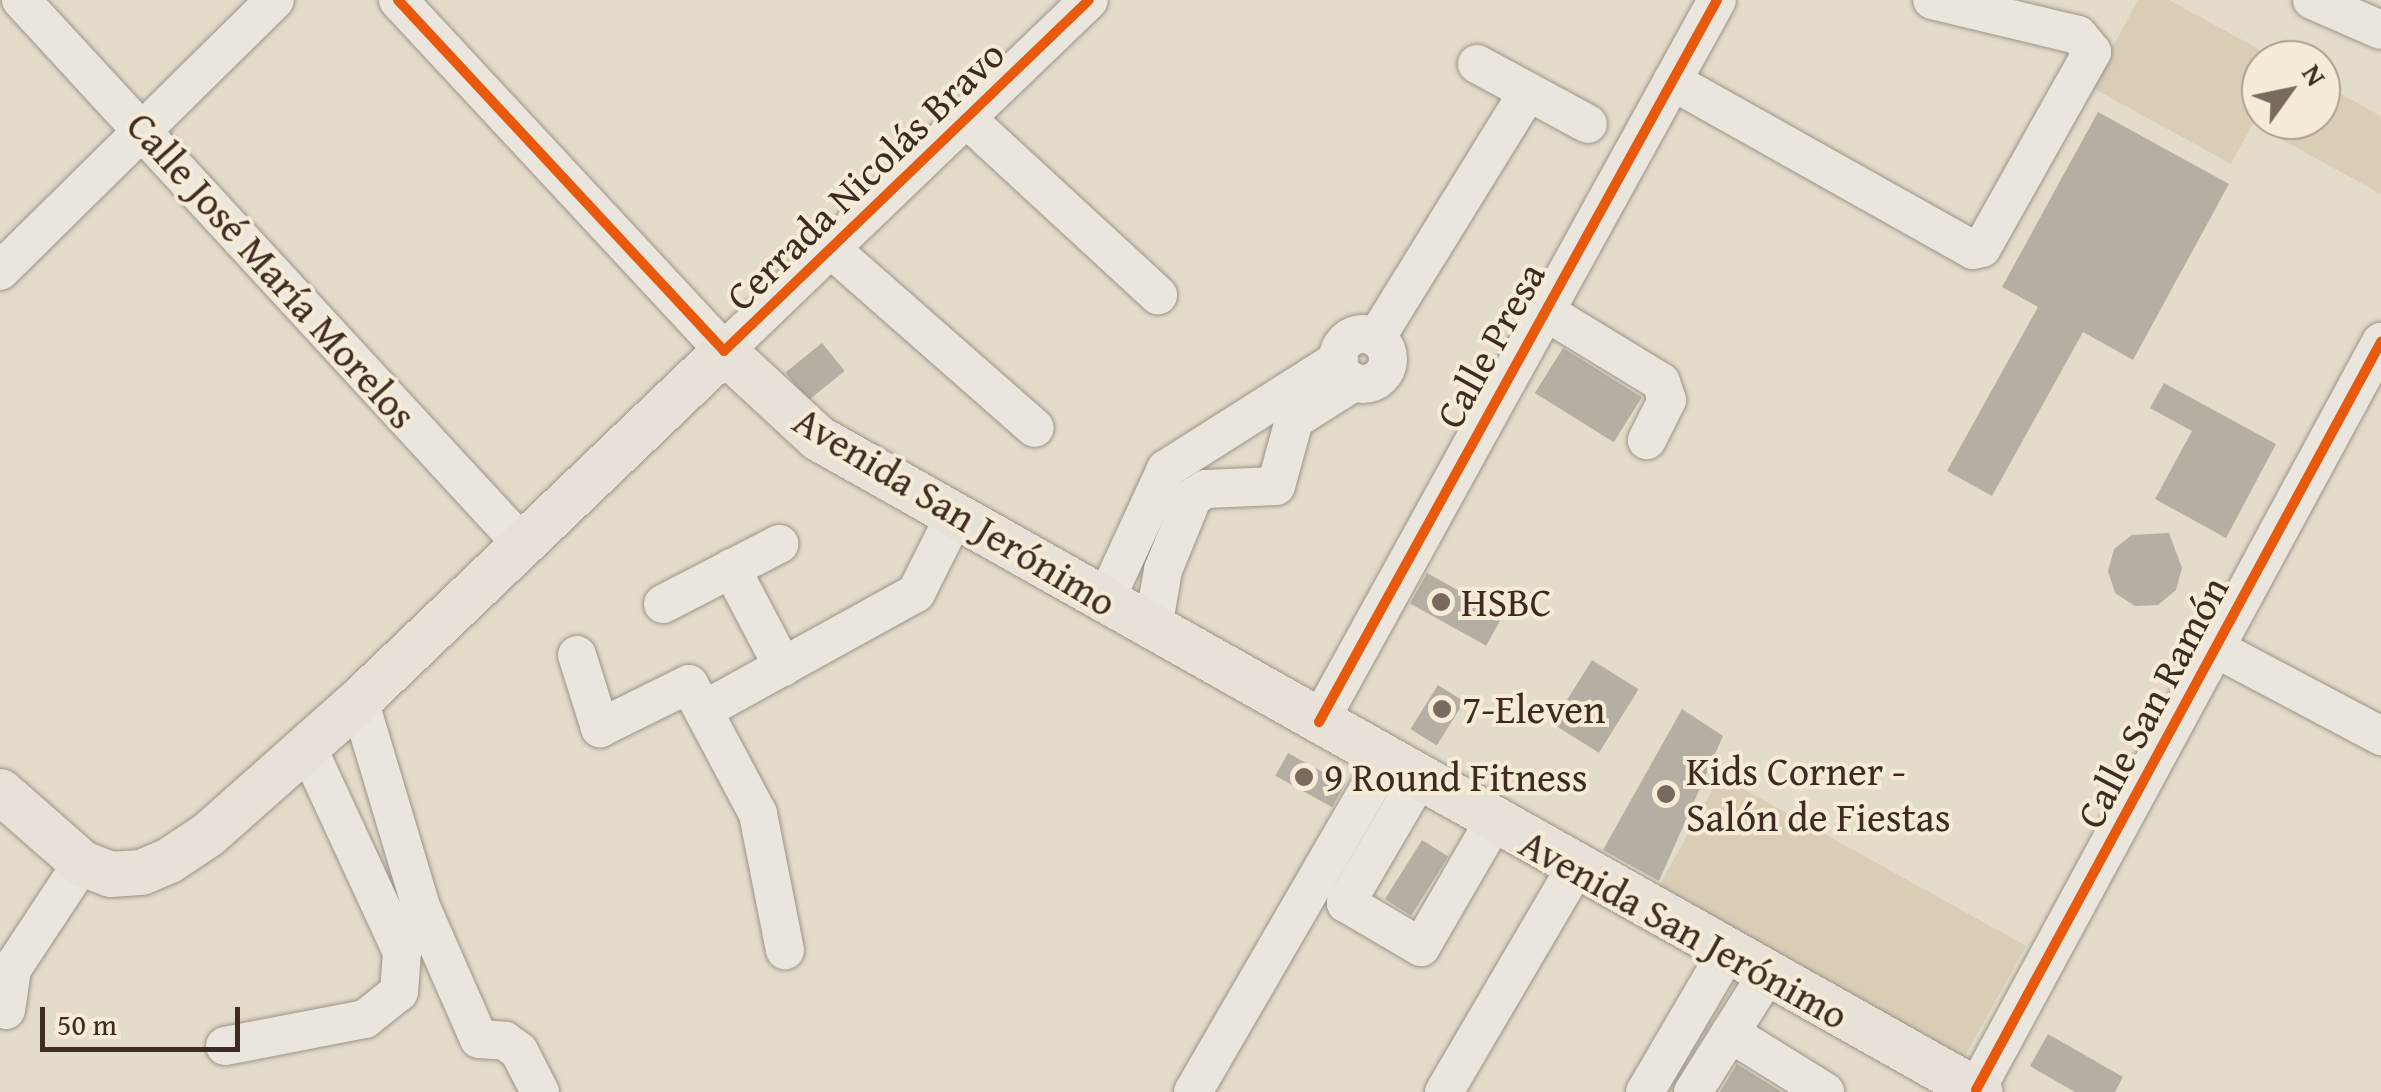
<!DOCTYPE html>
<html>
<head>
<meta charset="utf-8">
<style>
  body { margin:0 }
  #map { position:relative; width:2381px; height:1092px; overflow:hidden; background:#e4dcca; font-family:"Gentium Book Plus",serif }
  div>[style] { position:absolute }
  .green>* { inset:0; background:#dacdb6; transform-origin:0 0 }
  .building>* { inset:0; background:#b5aea2; transform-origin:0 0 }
  .roads { filter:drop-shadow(0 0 2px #9b9489) drop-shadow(0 0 2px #9b9489) }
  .minor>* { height:38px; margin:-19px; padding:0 19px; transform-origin:19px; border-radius:19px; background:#eae5dd }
  .minor>.ring { margin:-19px; padding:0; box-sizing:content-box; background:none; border:38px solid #eae5dd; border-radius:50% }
  .major>* { height:45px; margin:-22.5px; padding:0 22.5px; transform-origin:22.5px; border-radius:22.5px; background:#e7e1d7 }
  .cycleway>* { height:10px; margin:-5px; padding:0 5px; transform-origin:5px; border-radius:5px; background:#e8590c }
  .dots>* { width:28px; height:28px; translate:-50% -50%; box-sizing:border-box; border:5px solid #f5ebd6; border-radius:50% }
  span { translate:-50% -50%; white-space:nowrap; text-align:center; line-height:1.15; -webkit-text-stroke:8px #f5ebd6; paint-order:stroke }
  .street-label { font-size:40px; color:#3e2c23 }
  .poi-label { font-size:40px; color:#3e2c23 }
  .left { translate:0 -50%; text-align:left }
  .north { position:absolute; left:2241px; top:40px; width:100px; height:100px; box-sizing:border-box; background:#f5ebd6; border:2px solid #ac9f8e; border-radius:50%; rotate:57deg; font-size:28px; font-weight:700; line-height:40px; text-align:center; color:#3e2c23 }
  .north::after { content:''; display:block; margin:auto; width:35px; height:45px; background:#786a5d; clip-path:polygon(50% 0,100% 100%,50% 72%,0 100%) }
  .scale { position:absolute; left:40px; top:1007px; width:200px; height:45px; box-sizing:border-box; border:5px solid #3e2c23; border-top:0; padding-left:12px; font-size:30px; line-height:35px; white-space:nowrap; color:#3e2c23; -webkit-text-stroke:8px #f5ebd6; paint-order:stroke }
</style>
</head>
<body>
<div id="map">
  <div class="green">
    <div style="clip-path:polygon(2138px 0,2169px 0,2279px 60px,2261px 60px,2261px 120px,2321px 120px,2321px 83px,2381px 116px,2381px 194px,2253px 124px,2231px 164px,2091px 87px)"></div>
    <div style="left:1720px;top:776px;width:350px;height:132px;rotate:29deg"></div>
  </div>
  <div class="building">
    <div style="clip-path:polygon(2098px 112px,2229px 184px,2133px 360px,2083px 332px,1992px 496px,1947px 471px,2038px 307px,2002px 287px)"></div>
    <div style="left:822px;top:343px;width:36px;height:47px;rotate:51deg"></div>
    <div style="left:1563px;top:348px;width:93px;height:53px;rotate:32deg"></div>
    <div style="clip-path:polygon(2164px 383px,2276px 444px,2226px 538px,2155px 499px,2192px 431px,2150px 408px)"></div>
    <div style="clip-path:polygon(2169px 533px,2182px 568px,2176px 590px,2158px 605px,2135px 606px,2115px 593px,2108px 571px,2114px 549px,2132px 535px)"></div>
    <div style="left:1427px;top:573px;width:87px;height:35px;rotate:29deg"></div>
    <div style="left:1592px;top:660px;width:55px;height:75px;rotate:32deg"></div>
    <div style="left:1438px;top:685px;width:31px;height:52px;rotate:32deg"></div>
    <div style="clip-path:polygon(1682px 709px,1723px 736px,1659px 881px,1603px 850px)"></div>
    <div style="left:1288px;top:753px;width:65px;height:26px;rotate:29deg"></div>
    <div style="left:1422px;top:840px;width:31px;height:70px;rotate:32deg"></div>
    <div style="clip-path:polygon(2048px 1034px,2123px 1077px,2115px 1092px,2075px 1092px,2030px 1066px)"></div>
    <div style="clip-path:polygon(1737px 1064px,1782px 1092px,1720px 1092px)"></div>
  </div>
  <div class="roads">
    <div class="minor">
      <div style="left:21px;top:0;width:738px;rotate:47.36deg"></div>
      <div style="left:398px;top:0;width:479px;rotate:47.1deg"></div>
      <div style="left:724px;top:351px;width:506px;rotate:-43.88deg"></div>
      <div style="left:2312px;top:0;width:75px;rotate:23.5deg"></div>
      <div style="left:1477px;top:64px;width:126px;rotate:28.4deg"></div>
      <div style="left:1672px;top:81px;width:345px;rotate:29.3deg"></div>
      <div style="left:1973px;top:250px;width:9px;rotate:-13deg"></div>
      <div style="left:1982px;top:248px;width:225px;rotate:-60.7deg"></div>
      <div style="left:2092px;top:52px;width:22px;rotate:-129deg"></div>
      <div style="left:2078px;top:35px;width:150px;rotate:-166.5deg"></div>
      <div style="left:967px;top:119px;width:260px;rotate:42.7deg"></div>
      <div style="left:831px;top:249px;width:271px;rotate:41.3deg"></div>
      <div style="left:0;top:271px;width:386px;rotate:-44.6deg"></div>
      <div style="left:1543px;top:310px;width:138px;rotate:31.4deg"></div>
      <div style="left:1661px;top:382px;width:19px;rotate:72deg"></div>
      <div style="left:1667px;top:400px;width:45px;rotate:116.6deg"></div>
      <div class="ring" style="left:1338px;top:334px;width:12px;height:12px"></div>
      <div style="left:1376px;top:338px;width:289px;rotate:-58.3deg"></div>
      <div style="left:731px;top:568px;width:112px;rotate:62.3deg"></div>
      <div style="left:1105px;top:601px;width:145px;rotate:-65.2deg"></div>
      <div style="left:1166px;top:469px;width:205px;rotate:-32.4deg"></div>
      <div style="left:663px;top:604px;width:131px;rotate:-27.3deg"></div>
      <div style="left:1153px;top:628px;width:59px;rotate:-80.2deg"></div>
      <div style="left:1163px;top:570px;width:79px;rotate:-67.7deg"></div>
      <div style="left:1193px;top:497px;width:15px;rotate:-32deg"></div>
      <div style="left:1206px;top:489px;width:70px;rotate:-2.5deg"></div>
      <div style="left:1276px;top:486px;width:68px;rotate:-74.7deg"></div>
      <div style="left:1294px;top:420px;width:71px;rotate:-32.3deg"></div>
      <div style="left:2215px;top:648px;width:188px;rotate:27.9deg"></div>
      <div style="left:577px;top:655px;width:77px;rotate:72.5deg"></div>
      <div style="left:600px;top:728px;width:99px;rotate:-26.3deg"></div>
      <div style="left:689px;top:684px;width:147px;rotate:62deg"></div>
      <div style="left:758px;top:814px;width:139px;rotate:78.8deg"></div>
      <div style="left:359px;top:700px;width:216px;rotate:73.3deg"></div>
      <div style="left:421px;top:907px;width:144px;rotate:66.3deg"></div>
      <div style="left:479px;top:1039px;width:26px;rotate:4deg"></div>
      <div style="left:505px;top:1041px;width:17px;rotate:36deg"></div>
      <div style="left:519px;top:1051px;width:46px;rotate:62.9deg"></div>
      <div style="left:704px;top:710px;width:242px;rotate:-28.9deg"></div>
      <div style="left:916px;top:593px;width:87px;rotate:-63.4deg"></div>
      <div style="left:1319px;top:722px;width:824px;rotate:-61.13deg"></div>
      <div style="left:1418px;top:780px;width:143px;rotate:120.3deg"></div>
      <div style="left:1346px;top:903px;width:87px;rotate:30.4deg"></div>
      <div style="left:1421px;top:947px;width:143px;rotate:-59.9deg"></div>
      <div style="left:6px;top:1010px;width:41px;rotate:-81.7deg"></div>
      <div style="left:12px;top:969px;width:127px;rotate:-56.6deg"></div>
      <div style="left:1730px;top:1033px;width:112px;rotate:31.8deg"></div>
      <div style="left:225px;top:1046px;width:143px;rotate:-10.9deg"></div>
      <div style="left:365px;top:1019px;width:43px;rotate:-38.5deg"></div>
      <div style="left:399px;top:992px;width:40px;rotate:-85.7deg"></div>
      <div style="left:402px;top:952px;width:227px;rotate:-114.8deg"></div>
      <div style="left:1976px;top:1090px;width:851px;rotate:-61.57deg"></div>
      <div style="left:1193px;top:1092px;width:383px;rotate:-59.9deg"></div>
      <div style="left:1444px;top:1092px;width:259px;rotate:-59.6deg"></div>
      <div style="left:1645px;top:1092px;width:160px;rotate:-59.6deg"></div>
      <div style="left:1693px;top:1092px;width:137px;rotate:-57.8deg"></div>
    </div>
    <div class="major">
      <div style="left:0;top:791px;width:109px;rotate:41.3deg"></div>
      <div style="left:82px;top:863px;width:30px;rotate:21deg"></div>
      <div style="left:110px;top:874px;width:31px;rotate:-4deg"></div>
      <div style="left:141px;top:872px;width:30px;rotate:-23deg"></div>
      <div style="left:169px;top:860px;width:47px;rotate:-33.7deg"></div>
      <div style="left:208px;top:834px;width:202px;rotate:-41.6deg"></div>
      <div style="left:359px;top:700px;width:505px;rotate:-43.72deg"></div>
      <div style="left:724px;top:351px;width:128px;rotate:42.8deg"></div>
      <div style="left:818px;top:438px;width:1333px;rotate:29.37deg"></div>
    </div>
  </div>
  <div class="cycleway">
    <div style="left:398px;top:0;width:479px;rotate:47.1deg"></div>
    <div style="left:724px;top:351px;width:506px;rotate:-43.88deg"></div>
    <div style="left:1319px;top:722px;width:824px;rotate:-61.13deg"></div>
    <div style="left:1976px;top:1090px;width:851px;rotate:-61.57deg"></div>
  </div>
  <div class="dots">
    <div style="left:1441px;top:602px;background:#786a5d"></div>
    <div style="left:1442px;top:709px;background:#786a5d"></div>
    <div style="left:1304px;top:777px;background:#786a5d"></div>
    <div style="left:1666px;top:794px;background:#786a5d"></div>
  </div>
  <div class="street-label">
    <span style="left:865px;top:175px;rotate:-44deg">Cerrada Nicolás Bravo</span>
    <span style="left:272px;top:270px;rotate:48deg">Calle José María Morelos</span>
    <span style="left:1490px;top:345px;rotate:-61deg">Calle Presa</span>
    <span style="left:955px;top:511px;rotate:31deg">Avenida San Jerónimo</span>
    <span style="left:2152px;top:702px;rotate:-62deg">Calle San Ramón</span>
    <span style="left:1684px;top:929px;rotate:29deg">Avenida San Jerónimo</span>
  </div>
  <div class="poi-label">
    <span class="left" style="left:1461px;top:602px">HSBC</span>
    <span class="left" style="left:1462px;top:709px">7-Eleven</span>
    <span class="left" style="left:1686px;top:794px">Kids Corner -<br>Salón de Fiestas</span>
    <span class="left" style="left:1324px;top:777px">9 Round Fitness</span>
  </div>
  <div class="north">N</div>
  <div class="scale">50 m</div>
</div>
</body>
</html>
